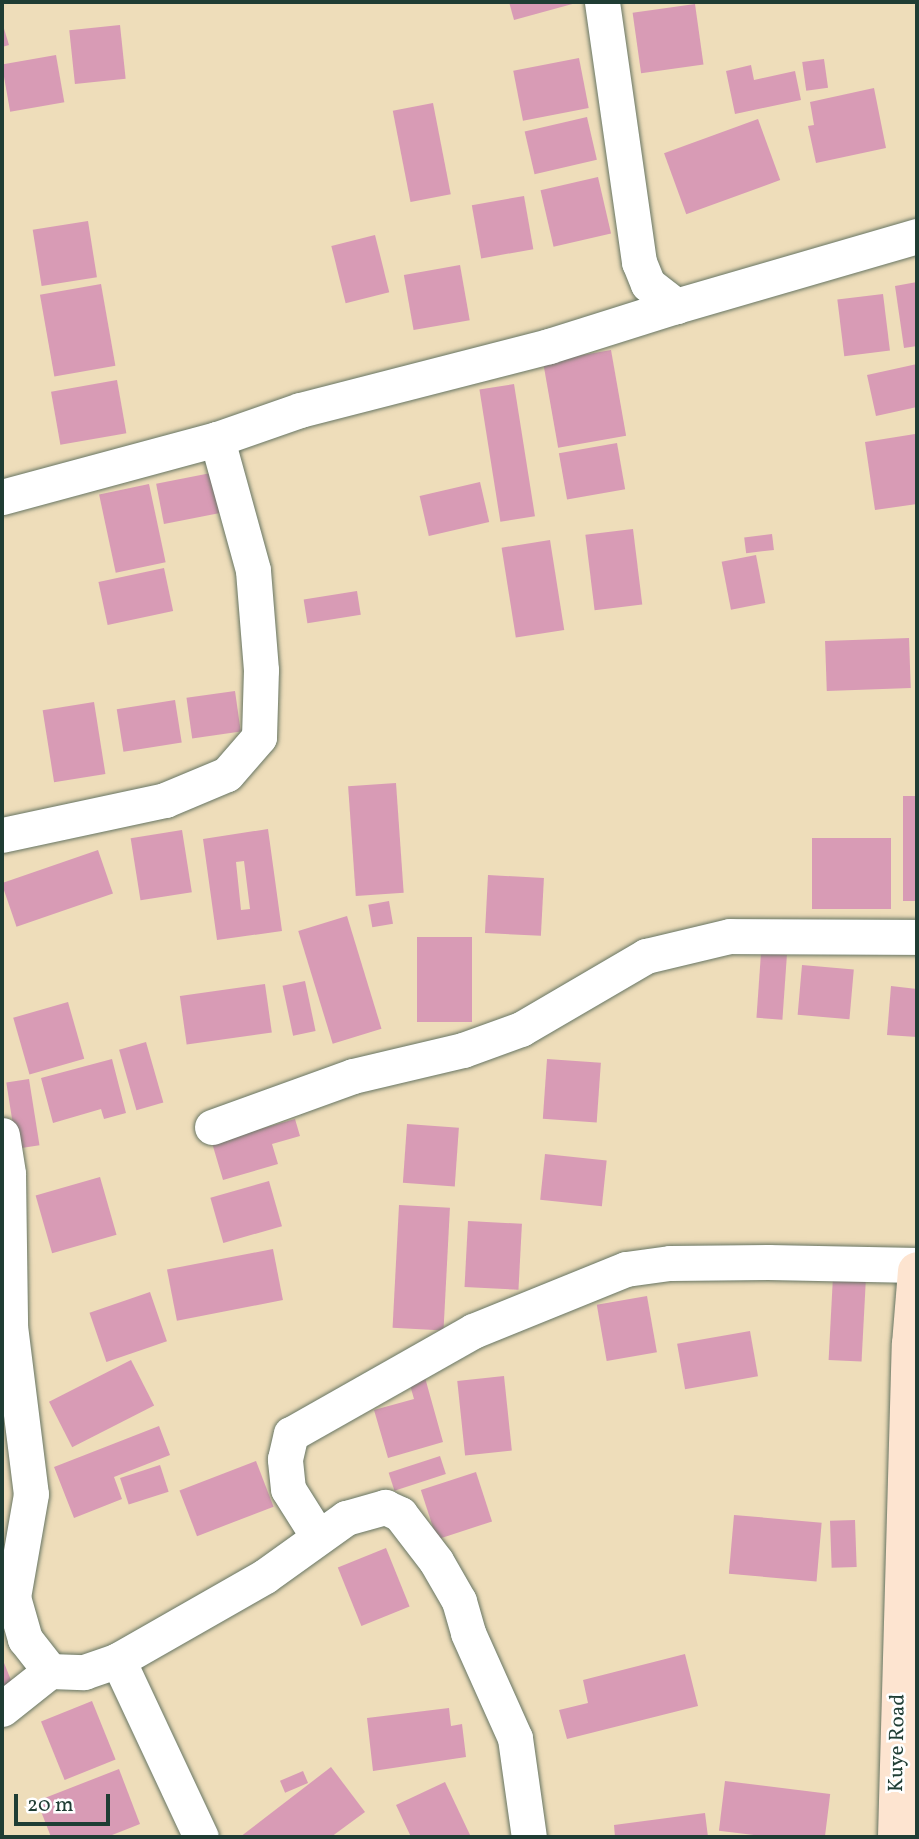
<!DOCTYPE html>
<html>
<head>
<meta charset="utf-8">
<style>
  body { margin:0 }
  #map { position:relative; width:919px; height:1839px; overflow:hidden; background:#eeddba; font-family:Vollkorn,serif }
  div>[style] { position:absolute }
  .building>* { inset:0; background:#d89bb5; transform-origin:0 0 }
  .roads { filter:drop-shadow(0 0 2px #677563) drop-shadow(0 0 2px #677563) }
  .street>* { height:35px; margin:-17.5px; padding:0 17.5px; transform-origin:17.5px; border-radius:17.5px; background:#fff }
  .secondary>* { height:38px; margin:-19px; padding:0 19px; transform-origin:19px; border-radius:19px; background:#fde4d0 }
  span { translate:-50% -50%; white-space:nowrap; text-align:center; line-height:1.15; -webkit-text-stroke:5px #fff; paint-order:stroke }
  .street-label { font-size:21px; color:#1f3d34 }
  .frame { position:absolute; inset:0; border:4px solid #1f3d34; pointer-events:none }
  .scale { position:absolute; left:14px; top:1794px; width:96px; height:32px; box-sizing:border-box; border:4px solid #1f3d34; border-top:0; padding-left:9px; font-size:21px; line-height:24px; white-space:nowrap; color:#1f3d34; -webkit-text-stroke:5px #fff; paint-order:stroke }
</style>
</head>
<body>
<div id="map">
  <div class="building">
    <div style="clip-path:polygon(509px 2px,576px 2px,576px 3px,514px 20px)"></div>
    <div style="left:695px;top:4px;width:61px;height:63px;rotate:82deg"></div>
    <div style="clip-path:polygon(2px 22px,9px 45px,2px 47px)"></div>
    <div style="left:120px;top:25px;width:54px;height:51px;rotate:84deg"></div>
    <div style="left:56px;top:55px;width:48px;height:55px;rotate:80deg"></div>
    <div style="left:579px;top:58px;width:51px;height:67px;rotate:79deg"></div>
    <div style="left:824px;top:59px;width:29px;height:22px;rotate:82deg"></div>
    <div style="clip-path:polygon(751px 65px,754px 80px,795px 71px,801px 100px,735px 114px,726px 71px)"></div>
    <div style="clip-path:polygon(874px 88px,886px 148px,816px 163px,808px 126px,814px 125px,810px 102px)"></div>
    <div style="left:433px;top:103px;width:93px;height:41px;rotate:79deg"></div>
    <div style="left:587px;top:117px;width:44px;height:64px;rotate:77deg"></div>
    <div style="left:758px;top:119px;width:65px;height:100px;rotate:70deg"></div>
    <div style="left:598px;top:177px;width:58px;height:59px;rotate:77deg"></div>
    <div style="left:524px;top:196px;width:54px;height:53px;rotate:80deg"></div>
    <div style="left:88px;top:221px;width:57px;height:56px;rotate:81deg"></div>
    <div style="left:375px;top:235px;width:59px;height:45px;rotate:76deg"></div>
    <div style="left:460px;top:265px;width:56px;height:57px;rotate:80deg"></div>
    <div style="clip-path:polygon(917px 282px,917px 346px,904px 348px,895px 286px)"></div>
    <div style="left:101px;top:284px;width:83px;height:62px;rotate:80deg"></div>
    <div style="left:883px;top:294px;width:57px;height:46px;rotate:83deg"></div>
    <div style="left:611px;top:350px;width:87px;height:69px;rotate:80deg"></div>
    <div style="clip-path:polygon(917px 364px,917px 407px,876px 416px,867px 375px)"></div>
    <div style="left:117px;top:380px;width:54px;height:67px;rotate:80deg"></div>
    <div style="left:514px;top:384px;width:134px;height:35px;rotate:81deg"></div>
    <div style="clip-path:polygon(915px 434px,917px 504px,875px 510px,865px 442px)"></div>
    <div style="left:617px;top:443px;width:47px;height:59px;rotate:80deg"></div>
    <div style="left:216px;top:472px;width:41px;height:61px;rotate:79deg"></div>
    <div style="left:480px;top:482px;width:41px;height:62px;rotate:77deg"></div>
    <div style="left:149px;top:484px;width:80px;height:51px;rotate:78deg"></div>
    <div style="left:633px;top:529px;width:76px;height:48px;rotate:83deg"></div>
    <div style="left:772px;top:534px;width:16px;height:28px;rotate:83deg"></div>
    <div style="left:550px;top:540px;width:91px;height:49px;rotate:81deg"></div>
    <div style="left:756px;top:555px;width:49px;height:35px;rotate:79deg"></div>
    <div style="left:164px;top:568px;width:44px;height:67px;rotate:78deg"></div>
    <div style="left:357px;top:591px;width:24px;height:54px;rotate:81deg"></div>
    <div style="left:909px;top:638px;width:50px;height:84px;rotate:88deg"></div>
    <div style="left:235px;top:691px;width:41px;height:49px;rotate:82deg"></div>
    <div style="left:175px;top:700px;width:43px;height:59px;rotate:81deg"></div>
    <div style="left:94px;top:702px;width:73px;height:52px;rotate:81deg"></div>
    <div style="left:396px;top:783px;width:110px;height:48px;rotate:86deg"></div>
    <div style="left:903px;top:796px;width:14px;height:105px"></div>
    <div style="clip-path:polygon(evenodd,268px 829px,282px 931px,217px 940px,203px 839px,268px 829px,244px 861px,250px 909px,241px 910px,236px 862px,244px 861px)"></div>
    <div style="left:182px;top:830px;width:63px;height:52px;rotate:81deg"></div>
    <div style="left:812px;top:838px;width:79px;height:71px"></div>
    <div style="left:98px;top:850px;width:46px;height:102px;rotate:71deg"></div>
    <div style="left:488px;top:875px;width:56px;height:58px;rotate:3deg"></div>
    <div style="left:389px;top:901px;width:23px;height:21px;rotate:80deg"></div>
    <div style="left:347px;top:916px;width:118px;height:51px;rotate:73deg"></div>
    <div style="left:417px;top:937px;width:55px;height:85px"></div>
    <div style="left:761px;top:953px;width:26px;height:65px;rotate:4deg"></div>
    <div style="left:802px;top:965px;width:52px;height:50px;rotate:5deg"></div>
    <div style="left:305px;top:981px;width:51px;height:23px;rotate:78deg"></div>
    <div style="left:265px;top:984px;width:49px;height:86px;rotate:82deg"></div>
    <div style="clip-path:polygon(891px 986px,917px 989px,917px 1037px,887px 1035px)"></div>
    <div style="left:68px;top:1002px;width:59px;height:57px;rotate:74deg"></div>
    <div style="left:146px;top:1042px;width:63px;height:28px;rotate:74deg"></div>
    <div style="clip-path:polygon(112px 1059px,126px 1113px,104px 1119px,101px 1109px,53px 1123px,41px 1078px)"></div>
    <div style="left:547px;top:1059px;width:54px;height:60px;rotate:4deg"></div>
    <div style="left:29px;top:1079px;width:67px;height:23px;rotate:81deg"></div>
    <div style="clip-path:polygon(295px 1119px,300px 1136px,272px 1144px,278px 1164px,223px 1180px,212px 1143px)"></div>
    <div style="left:407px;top:1124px;width:52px;height:59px;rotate:4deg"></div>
    <div style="left:545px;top:1154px;width:62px;height:46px;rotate:6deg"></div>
    <div style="left:100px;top:1177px;width:60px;height:67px;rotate:74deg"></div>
    <div style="left:269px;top:1181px;width:47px;height:61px;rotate:74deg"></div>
    <div style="left:399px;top:1205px;width:51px;height:123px;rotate:3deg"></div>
    <div style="left:468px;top:1221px;width:54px;height:66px;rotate:3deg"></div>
    <div style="left:273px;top:1249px;width:52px;height:108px;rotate:79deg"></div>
    <div style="left:833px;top:1276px;width:33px;height:84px;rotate:3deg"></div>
    <div style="left:150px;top:1292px;width:52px;height:64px;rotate:71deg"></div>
    <div style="left:647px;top:1296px;width:57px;height:51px;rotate:80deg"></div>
    <div style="left:750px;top:1331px;width:46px;height:74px;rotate:80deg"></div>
    <div style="left:131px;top:1360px;width:51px;height:92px;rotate:63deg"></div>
    <div style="clip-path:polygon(424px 1374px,443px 1442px,388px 1458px,374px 1410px,414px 1399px,408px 1378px)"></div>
    <div style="left:504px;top:1376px;width:75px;height:47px;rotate:84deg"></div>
    <div style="clip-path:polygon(159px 1426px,170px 1455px,114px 1477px,122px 1499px,74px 1518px,54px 1467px)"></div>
    <div style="left:440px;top:1456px;width:19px;height:54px;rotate:72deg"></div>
    <div style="left:256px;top:1461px;width:49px;height:82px;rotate:69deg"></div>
    <div style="left:160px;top:1465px;width:28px;height:42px;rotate:72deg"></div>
    <div style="left:476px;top:1472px;width:52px;height:58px;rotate:72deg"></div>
    <div style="left:734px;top:1515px;width:88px;height:59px;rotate:5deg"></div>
    <div style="left:855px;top:1520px;width:47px;height:25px;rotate:88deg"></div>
    <div style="left:386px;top:1548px;width:63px;height:52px;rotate:68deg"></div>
    <div style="clip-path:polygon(685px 1654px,698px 1706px,567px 1739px,559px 1710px,588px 1703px,583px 1680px)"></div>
    <div style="clip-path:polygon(2px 1658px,13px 1685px,2px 1690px)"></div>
    <div style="left:92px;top:1701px;width:63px;height:55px;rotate:68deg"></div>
    <div style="clip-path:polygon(449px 1708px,451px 1726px,462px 1724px,466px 1757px,373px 1771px,367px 1718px)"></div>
    <div style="clip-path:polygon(331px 1767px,365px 1812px,331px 1837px,240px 1837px)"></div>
    <div style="clip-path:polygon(119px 1769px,140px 1824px,107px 1837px,51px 1837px,37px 1801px)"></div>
    <div style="left:303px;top:1771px;width:13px;height:25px;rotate:67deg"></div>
    <div style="left:725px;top:1781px;width:106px;height:50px;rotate:7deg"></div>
    <div style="clip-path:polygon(445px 1782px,471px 1837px,411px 1837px,396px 1805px)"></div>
    <div style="clip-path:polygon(705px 1813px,708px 1837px,615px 1837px,614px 1825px)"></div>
  </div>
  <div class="roads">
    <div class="street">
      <div style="left:602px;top:2px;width:263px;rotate:81.9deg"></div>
      <div style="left:639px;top:262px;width:24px;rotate:68deg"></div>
      <div style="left:648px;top:284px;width:36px;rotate:38deg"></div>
      <div style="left:676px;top:306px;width:251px;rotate:-16.2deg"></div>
      <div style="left:2px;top:497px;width:223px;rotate:-15.1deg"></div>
      <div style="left:217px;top:439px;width:88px;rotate:-19.3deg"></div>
      <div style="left:300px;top:410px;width:257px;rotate:-14.4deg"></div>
      <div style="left:549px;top:346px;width:133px;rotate:-17.5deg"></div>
      <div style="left:2px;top:835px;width:167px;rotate:-12.1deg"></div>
      <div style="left:165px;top:800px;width:67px;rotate:-22.8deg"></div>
      <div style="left:227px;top:774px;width:49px;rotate:-49.1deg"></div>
      <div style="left:259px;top:737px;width:67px;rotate:-88.3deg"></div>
      <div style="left:261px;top:670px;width:100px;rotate:-94.6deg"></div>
      <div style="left:253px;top:570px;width:136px;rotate:-105.4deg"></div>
      <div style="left:212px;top:1127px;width:150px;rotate:-19.9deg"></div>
      <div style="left:353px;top:1076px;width:113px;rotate:-13.3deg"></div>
      <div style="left:463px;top:1050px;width:62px;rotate:-19.9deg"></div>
      <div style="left:521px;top:1029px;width:145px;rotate:-30.3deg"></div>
      <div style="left:646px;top:956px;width:86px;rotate:-13.4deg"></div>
      <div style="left:730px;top:936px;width:187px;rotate:0.3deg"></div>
      <div style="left:2px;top:1135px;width:39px;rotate:81deg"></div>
      <div style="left:8px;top:1174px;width:152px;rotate:89.2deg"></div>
      <div style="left:10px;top:1326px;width:169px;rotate:82.9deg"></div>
      <div style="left:31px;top:1494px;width:105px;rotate:99.9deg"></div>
      <div style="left:13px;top:1597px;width:44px;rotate:74.1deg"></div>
      <div style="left:25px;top:1639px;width:41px;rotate:52deg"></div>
      <div style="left:317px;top:1535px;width:54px;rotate:-122.2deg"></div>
      <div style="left:288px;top:1489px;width:30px;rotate:-96deg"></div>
      <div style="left:285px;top:1459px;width:26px;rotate:-77deg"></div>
      <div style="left:291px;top:1434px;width:209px;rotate:-29.5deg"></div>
      <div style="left:473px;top:1331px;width:165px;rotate:-22.1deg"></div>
      <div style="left:626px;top:1269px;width:44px;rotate:-7.8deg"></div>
      <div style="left:670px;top:1263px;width:98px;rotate:-0.6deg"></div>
      <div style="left:768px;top:1262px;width:149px;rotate:1.2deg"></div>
      <div style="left:118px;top:1660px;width:195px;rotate:64.9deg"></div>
      <div style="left:2px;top:1709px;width:61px;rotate:-38.4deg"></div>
      <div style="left:50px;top:1671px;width:34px;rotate:2deg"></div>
      <div style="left:84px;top:1672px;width:36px;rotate:-19deg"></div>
      <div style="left:118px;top:1660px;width:169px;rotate:-29.7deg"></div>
      <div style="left:265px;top:1576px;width:100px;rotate:-35.6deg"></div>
      <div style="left:346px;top:1518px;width:41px;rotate:-15.8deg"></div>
      <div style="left:385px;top:1507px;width:17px;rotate:25deg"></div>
      <div style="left:400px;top:1514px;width:59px;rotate:52.5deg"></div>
      <div style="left:436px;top:1561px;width:46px;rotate:60.1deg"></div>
      <div style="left:459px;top:1601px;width:33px;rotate:74deg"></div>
      <div style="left:468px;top:1633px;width:115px;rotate:65.9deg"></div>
      <div style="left:515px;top:1738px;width:100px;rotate:82deg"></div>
    </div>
    <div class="secondary">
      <div style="left:897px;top:1837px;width:493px;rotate:-88.4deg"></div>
      <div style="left:911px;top:1344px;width:73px;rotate:-85.3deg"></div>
    </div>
  </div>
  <div class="street-label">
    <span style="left:898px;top:1743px;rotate:-89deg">Kuye Road</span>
  </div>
  <div class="frame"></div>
  <div class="scale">20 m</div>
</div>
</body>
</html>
